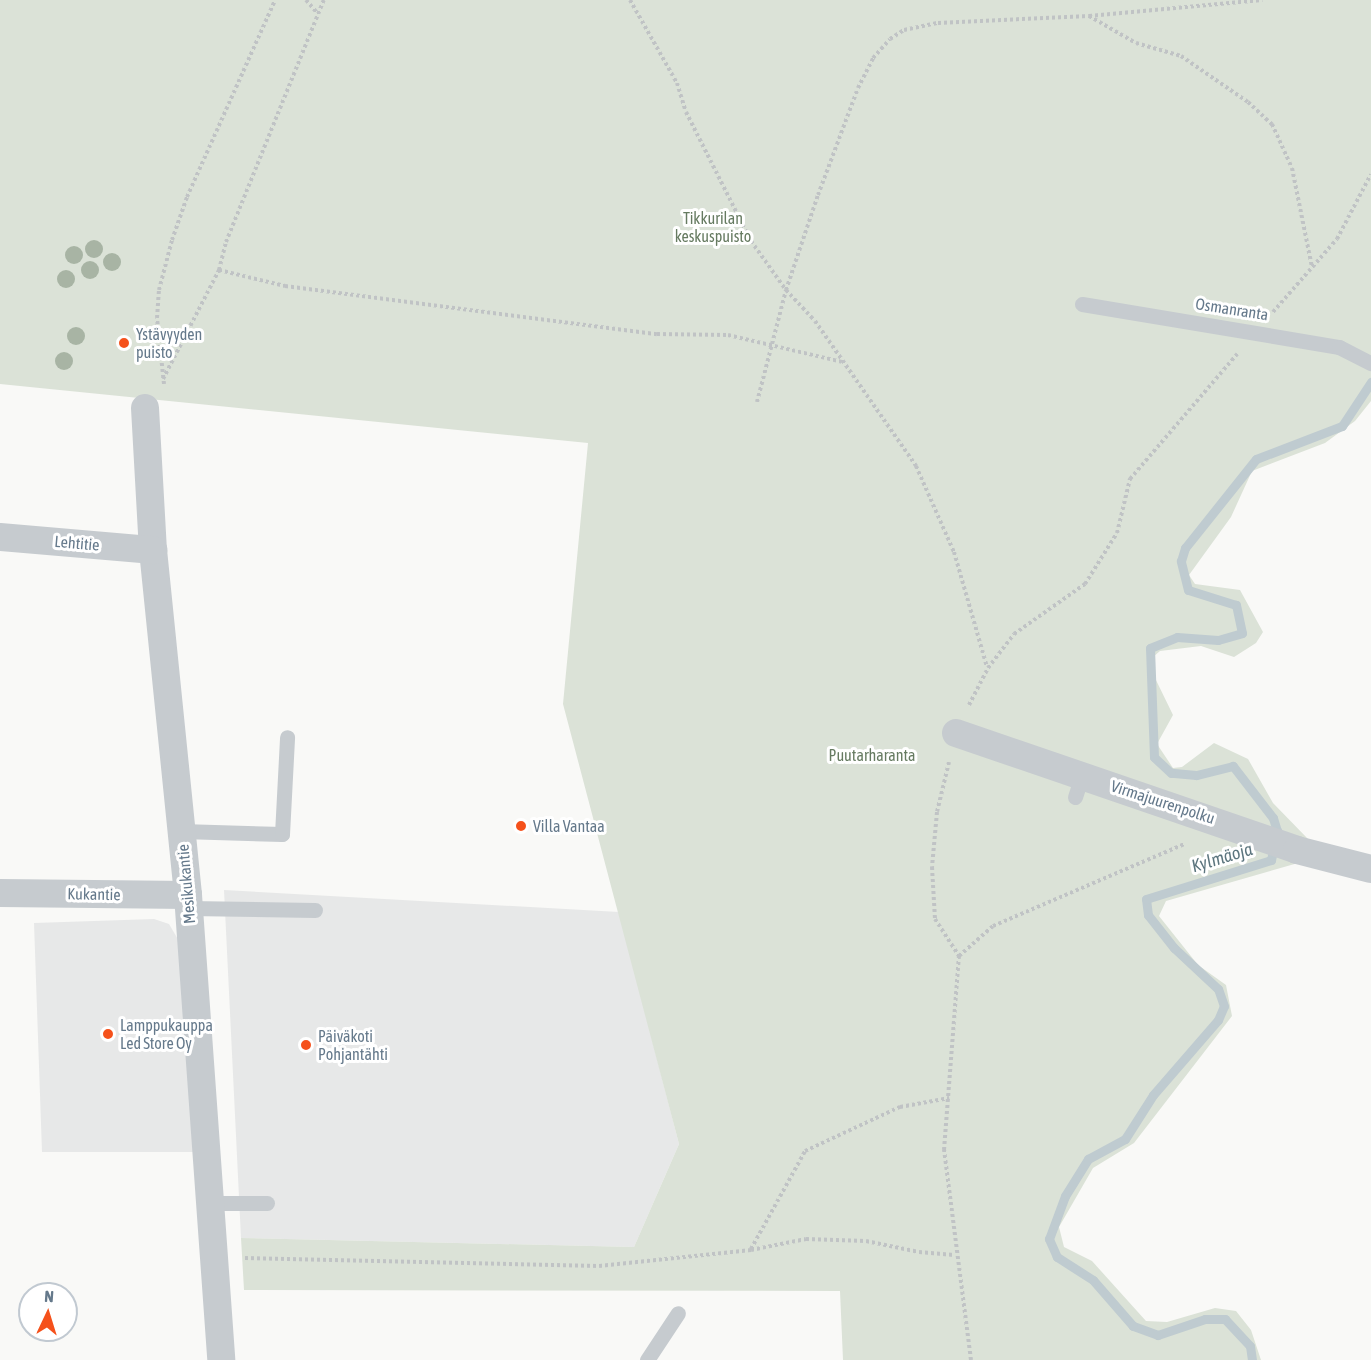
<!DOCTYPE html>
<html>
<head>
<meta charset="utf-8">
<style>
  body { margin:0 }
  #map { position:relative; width:1371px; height:1360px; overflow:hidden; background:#f9f9f7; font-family:"Asap Condensed",sans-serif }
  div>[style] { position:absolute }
  .built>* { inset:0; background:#e7e8e8 }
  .green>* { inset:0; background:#dbe2d7 }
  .stream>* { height:9px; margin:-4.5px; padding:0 4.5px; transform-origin:4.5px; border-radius:4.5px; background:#bfcbd0 }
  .path>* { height:4px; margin-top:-2px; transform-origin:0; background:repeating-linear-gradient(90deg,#c0c3c5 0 3px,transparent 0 6px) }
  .service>* { height:15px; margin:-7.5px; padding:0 7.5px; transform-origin:7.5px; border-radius:7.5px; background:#c6cbcf }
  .minor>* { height:28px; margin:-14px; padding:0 14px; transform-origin:14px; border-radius:14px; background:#c6cbcf }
  .trees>* { width:18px; height:18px; margin:-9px; border-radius:50%; background:#a8b4a4 }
  .dots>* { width:16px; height:16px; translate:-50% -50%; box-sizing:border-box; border:3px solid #fff; border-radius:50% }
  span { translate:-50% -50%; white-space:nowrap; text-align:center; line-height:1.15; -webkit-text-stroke:6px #fff; paint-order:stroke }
  .park-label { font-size:16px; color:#667b61 }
  .street-label { font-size:16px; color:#65798b }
  .poi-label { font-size:16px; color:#65798b }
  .left { translate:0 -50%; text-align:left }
  .water-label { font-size:18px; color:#5c757e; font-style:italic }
  .north { position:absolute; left:18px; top:1282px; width:60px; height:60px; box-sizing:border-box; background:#fff; border:2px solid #c1c9d1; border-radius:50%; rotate:4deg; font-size:16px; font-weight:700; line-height:24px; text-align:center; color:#65798b }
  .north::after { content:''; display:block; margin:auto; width:21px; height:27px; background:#f5511b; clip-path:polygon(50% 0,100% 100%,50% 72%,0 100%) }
</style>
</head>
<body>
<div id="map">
  <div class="built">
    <div style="clip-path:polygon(224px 890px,619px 912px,679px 1144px,634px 1247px,241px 1238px)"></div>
    <div style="clip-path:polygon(154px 919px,169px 924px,179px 941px,193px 1152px,42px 1152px,34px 923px)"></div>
  </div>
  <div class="green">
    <div style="clip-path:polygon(0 0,1371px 0,1371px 401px,1355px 421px,1325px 443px,1252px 471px,1231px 517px,1189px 575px,1195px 584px,1240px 590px,1263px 632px,1256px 643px,1234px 657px,1201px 646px,1160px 651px,1153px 657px,1154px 676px,1173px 715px,1157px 744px,1173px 768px,1182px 767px,1214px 743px,1248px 759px,1273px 803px,1308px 839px,1305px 861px,1166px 901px,1159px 916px,1198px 965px,1226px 985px,1232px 1016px,1134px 1143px,1093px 1168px,1059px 1227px,1064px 1247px,1092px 1261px,1146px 1321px,1167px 1322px,1215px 1308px,1236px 1311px,1251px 1330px,1261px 1360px,843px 1360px,840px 1291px,244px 1290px,241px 1238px,634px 1247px,679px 1144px,563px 704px,588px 443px,0 384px)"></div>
  </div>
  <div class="stream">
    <div style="left:1252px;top:1360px;width:14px;rotate:-98deg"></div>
    <div style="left:1250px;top:1346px;width:37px;rotate:-133deg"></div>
    <div style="left:1225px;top:1319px;width:20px;rotate:180deg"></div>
    <div style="left:1205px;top:1319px;width:50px;rotate:161.2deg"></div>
    <div style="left:1158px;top:1335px;width:27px;rotate:-160deg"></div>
    <div style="left:1133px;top:1326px;width:61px;rotate:-131deg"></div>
    <div style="left:1093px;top:1280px;width:43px;rotate:-147.4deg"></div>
    <div style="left:1057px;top:1257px;width:20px;rotate:-114deg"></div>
    <div style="left:1049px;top:1239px;width:46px;rotate:-69.6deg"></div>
    <div style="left:1065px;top:1196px;width:44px;rotate:-58.1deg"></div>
    <div style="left:1088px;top:1159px;width:42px;rotate:-28.4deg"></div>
    <div style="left:1125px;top:1139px;width:52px;rotate:-57.5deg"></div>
    <div style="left:1153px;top:1095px;width:99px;rotate:-49.1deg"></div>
    <div style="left:1218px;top:1020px;width:15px;rotate:-67deg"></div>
    <div style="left:1224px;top:1006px;width:18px;rotate:-109deg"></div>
    <div style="left:1218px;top:989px;width:60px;rotate:-137deg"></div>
    <div style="left:1174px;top:948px;width:42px;rotate:-128.2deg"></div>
    <div style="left:1148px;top:915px;width:16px;rotate:-97deg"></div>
    <div style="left:1146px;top:899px;width:131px;rotate:-17.3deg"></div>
    <div style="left:1271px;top:860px;width:30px;rotate:-78deg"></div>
    <div style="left:1277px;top:831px;width:14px;rotate:-107deg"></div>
    <div style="left:1273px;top:818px;width:66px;rotate:-127.6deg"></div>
    <div style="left:1233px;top:766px;width:38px;rotate:166deg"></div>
    <div style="left:1196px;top:775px;width:25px;rotate:-175deg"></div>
    <div style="left:1171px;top:773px;width:23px;rotate:-137deg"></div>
    <div style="left:1154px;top:757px;width:109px;rotate:-92.1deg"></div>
    <div style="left:1150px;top:648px;width:29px;rotate:-22deg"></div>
    <div style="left:1177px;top:637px;width:41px;rotate:4.2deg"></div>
    <div style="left:1218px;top:640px;width:25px;rotate:-16deg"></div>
    <div style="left:1242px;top:633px;width:29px;rotate:-102deg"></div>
    <div style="left:1236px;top:605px;width:50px;rotate:-162.6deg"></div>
    <div style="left:1188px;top:590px;width:30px;rotate:-104deg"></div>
    <div style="left:1181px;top:561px;width:14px;rotate:-73deg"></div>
    <div style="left:1185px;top:548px;width:114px;rotate:-51.4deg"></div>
    <div style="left:1256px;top:459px;width:92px;rotate:-21deg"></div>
    <div style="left:1342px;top:426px;width:53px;rotate:-56.6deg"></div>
  </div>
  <div class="path">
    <div style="left:306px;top:0;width:18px;rotate:49deg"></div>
    <div style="left:630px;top:0;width:95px;rotate:60.5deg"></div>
    <div style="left:677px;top:83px;width:30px;rotate:73deg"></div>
    <div style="left:686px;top:112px;width:144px;rotate:63.3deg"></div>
    <div style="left:751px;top:241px;width:60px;rotate:54.5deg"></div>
    <div style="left:786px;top:290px;width:42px;rotate:46.9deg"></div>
    <div style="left:815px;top:321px;width:177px;rotate:55.1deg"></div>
    <div style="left:916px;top:466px;width:94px;rotate:66.2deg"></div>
    <div style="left:954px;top:552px;width:120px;rotate:74deg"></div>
    <div style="left:1089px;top:16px;width:54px;rotate:29.9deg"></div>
    <div style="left:1136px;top:43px;width:47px;rotate:16.1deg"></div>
    <div style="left:1181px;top:56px;width:81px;rotate:34.5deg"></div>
    <div style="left:1248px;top:102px;width:33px;rotate:43deg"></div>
    <div style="left:1272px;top:124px;width:48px;rotate:65.6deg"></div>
    <div style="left:1292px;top:168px;width:101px;rotate:78.6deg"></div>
    <div style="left:219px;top:270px;width:68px;rotate:13.6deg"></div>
    <div style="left:285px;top:286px;width:375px;rotate:7.4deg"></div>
    <div style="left:657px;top:334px;width:71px;rotate:0.8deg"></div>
    <div style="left:728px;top:335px;width:117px;rotate:13.3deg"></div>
    <div style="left:1273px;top:312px;width:97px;rotate:-48.8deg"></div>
    <div style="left:1337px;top:239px;width:73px;rotate:-62.4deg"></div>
    <div style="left:163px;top:379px;width:123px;rotate:-62.8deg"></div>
    <div style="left:219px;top:270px;width:29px;rotate:-76deg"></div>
    <div style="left:226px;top:242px;width:261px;rotate:-68deg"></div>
    <div style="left:164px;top:384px;width:66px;rotate:-96.1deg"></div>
    <div style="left:157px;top:318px;width:28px;rotate:-86deg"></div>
    <div style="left:159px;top:290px;width:52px;rotate:-75.4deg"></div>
    <div style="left:172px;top:240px;width:46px;rotate:-70.8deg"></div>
    <div style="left:187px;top:197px;width:216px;rotate:-65.9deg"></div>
    <div style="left:757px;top:402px;width:116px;rotate:-75.5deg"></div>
    <div style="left:786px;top:290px;width:100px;rotate:-71.4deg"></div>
    <div style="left:818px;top:195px;width:114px;rotate:-69.5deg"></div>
    <div style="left:858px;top:88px;width:34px;rotate:-63deg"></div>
    <div style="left:873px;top:58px;width:25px;rotate:-48deg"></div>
    <div style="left:890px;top:39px;width:17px;rotate:-33deg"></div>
    <div style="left:904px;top:30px;width:35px;rotate:-12deg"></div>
    <div style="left:938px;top:23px;width:151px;rotate:-2.7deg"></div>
    <div style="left:1089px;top:16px;width:174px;rotate:-5.3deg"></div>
    <div style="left:969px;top:705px;width:42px;rotate:-62.8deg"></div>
    <div style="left:988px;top:668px;width:43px;rotate:-52.6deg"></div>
    <div style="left:1014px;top:634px;width:87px;rotate:-35.2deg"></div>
    <div style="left:1085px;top:584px;width:60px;rotate:-57.9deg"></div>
    <div style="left:1117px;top:533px;width:56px;rotate:-76.5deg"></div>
    <div style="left:1130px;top:479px;width:165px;rotate:-49.4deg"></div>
    <div style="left:949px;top:762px;width:51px;rotate:103.5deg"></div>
    <div style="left:937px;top:812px;width:55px;rotate:95.2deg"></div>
    <div style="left:932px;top:867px;width:52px;rotate:86.7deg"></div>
    <div style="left:935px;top:919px;width:44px;rotate:57deg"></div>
    <div style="left:751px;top:1249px;width:112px;rotate:-61.1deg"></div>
    <div style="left:805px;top:1151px;width:105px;rotate:-24.9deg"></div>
    <div style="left:900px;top:1107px;width:50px;rotate:-10.4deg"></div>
    <div style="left:245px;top:1258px;width:354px;rotate:1.3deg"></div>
    <div style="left:599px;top:1266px;width:153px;rotate:-6deg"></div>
    <div style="left:751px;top:1250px;width:56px;rotate:-11.3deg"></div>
    <div style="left:806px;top:1239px;width:60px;rotate:1.9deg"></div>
    <div style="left:866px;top:1241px;width:54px;rotate:11.7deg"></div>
    <div style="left:919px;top:1252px;width:35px;rotate:5deg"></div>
    <div style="left:971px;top:1360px;width:212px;rotate:-97.3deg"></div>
    <div style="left:944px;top:1150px;width:195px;rotate:-85.6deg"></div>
    <div style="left:959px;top:956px;width:45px;rotate:-41.4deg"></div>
    <div style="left:993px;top:926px;width:208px;rotate:-23.2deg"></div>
  </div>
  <div class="service">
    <div style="left:1082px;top:304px;width:261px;rotate:9.5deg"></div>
    <div style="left:1339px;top:347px;width:36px;rotate:27deg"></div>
    <div style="left:1075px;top:797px;width:22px;rotate:-72deg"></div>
    <div style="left:181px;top:831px;width:101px;rotate:1.7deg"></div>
    <div style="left:282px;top:834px;width:97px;rotate:-87deg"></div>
    <div style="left:188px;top:908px;width:127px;rotate:0.9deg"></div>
    <div style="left:211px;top:1203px;width:56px"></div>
    <div style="left:647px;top:1360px;width:56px;rotate:-56.6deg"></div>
  </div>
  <div class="minor">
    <div style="left:145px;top:408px;width:142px;rotate:86.8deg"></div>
    <div style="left:153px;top:550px;width:347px;rotate:84.2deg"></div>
    <div style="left:188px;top:895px;width:466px;rotate:85.9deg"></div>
    <div style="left:0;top:537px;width:154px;rotate:4.9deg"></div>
    <div style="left:956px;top:733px;width:361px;rotate:18.9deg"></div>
    <div style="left:1297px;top:850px;width:76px;rotate:14.4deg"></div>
    <div style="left:0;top:893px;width:188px;rotate:0.6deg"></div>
  </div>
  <div class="trees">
    <div style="left:94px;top:249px"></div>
    <div style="left:74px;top:255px"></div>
    <div style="left:112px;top:262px"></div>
    <div style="left:90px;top:270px"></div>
    <div style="left:66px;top:279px"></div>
    <div style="left:76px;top:336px"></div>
    <div style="left:64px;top:361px"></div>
  </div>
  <div class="dots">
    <div style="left:124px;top:343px;background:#f5511b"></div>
    <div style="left:521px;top:826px;background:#f5511b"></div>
    <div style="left:108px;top:1034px;background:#f5511b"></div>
    <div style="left:306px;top:1045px;background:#f5511b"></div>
  </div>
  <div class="park-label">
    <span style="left:713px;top:227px">Tikkurilan<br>keskuspuisto</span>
    <span style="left:872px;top:755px">Puutarharanta</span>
  </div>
  <div class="street-label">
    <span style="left:1232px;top:309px;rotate:9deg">Osmanranta</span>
    <span style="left:77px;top:543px;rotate:5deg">Lehtitie</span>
    <span style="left:1163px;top:802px;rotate:18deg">Virmajuurenpolku</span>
    <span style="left:186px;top:884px;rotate:-95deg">Mesikukantie</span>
    <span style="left:94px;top:894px;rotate:1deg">Kukantie</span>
  </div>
  <div class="poi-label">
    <span class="left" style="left:136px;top:343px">Ystävyyden<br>puisto</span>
    <span class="left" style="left:533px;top:826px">Villa Vantaa</span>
    <span class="left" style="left:120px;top:1034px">Lamppukauppa<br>Led Store Oy</span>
    <span class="left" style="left:318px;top:1045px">Päiväkoti<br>Pohjantähti</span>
  </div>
  <div class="water-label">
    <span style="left:1222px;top:858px;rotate:-17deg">Kylmäoja</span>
  </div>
  <div class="north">N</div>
</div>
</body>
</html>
